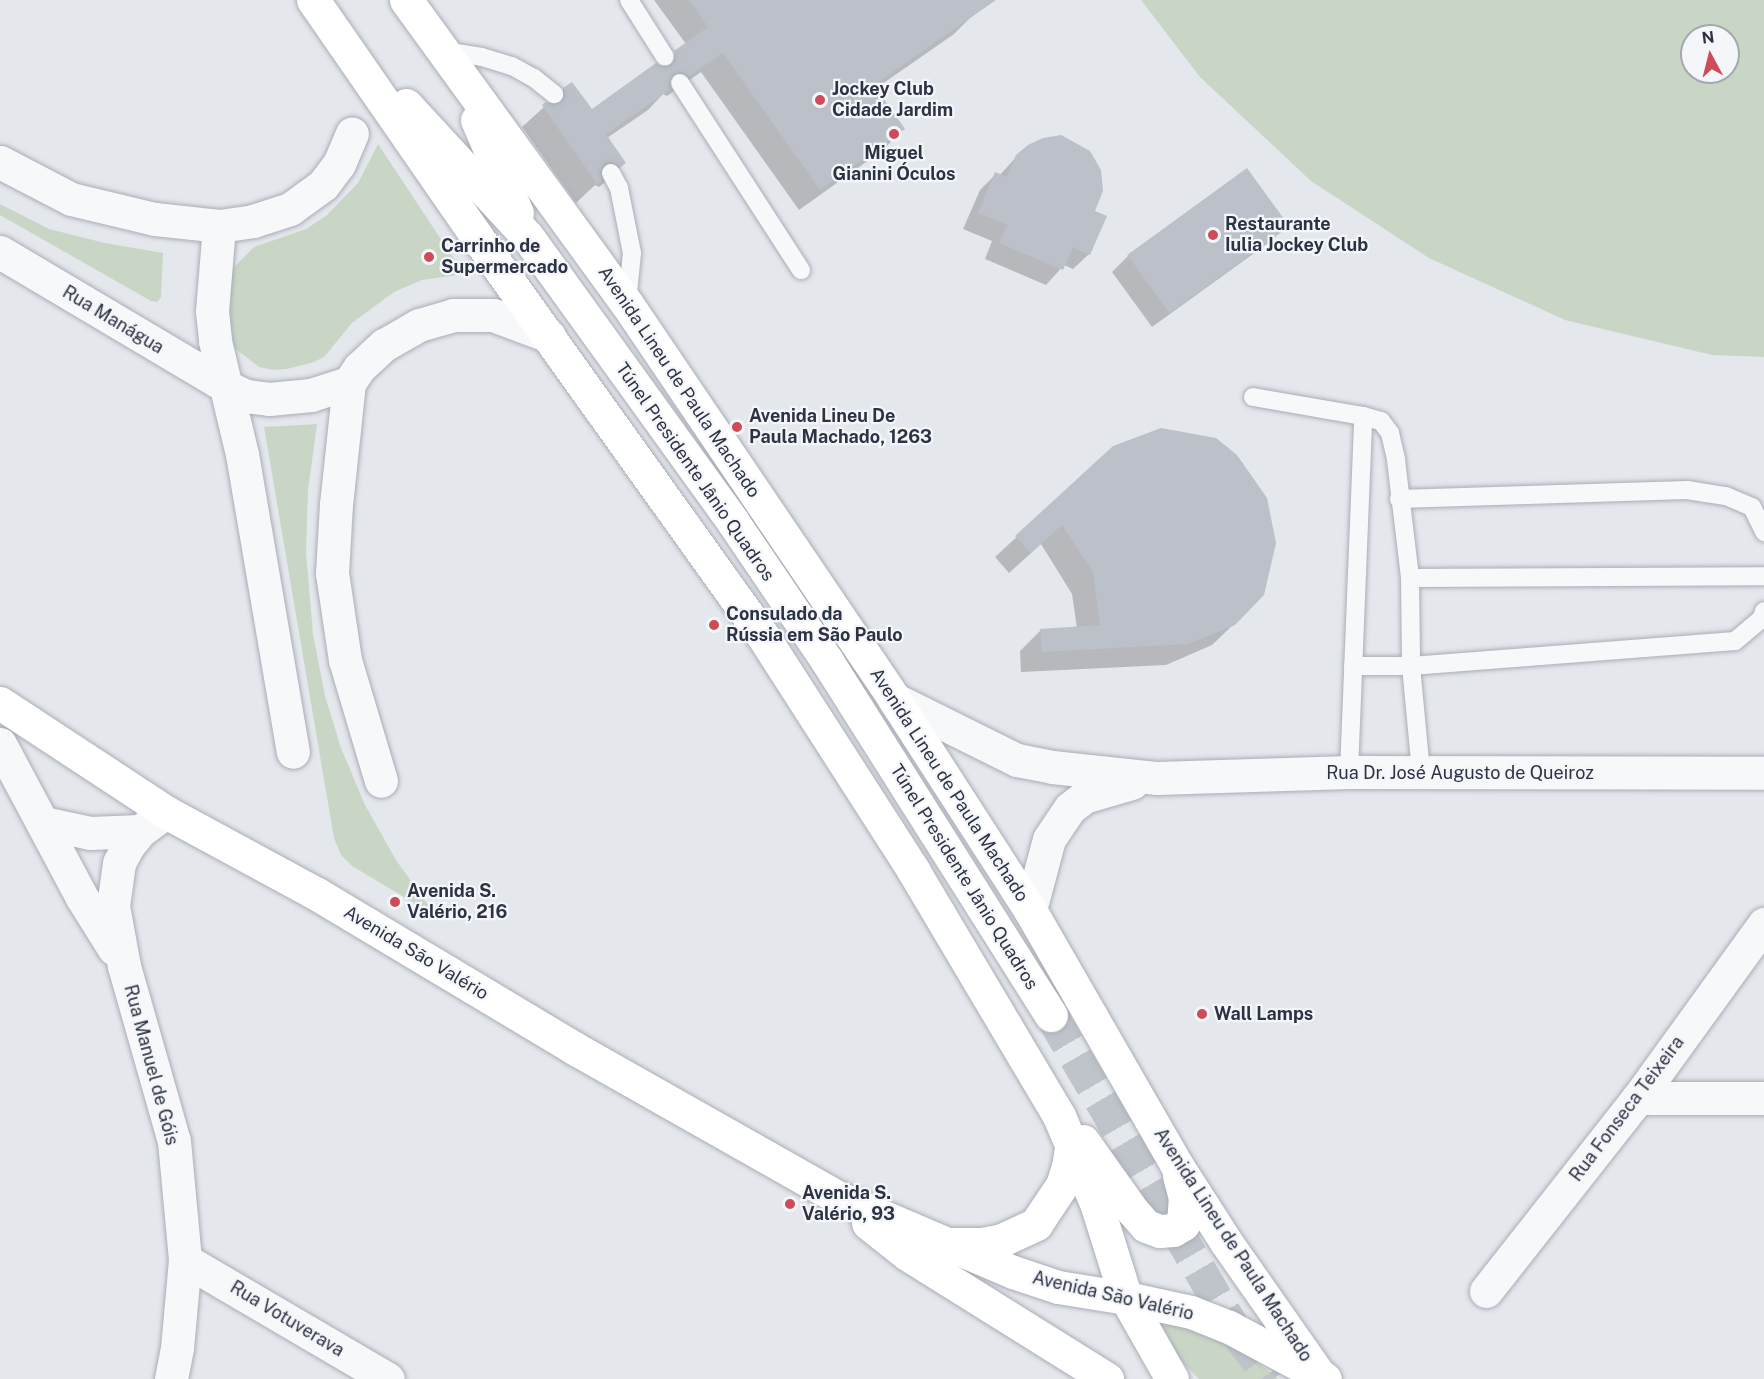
<!DOCTYPE html>
<html>
<head>
<meta charset="utf-8">
<style>
  body { margin:0 }
  #map { position:relative; width:1764px; height:1379px; overflow:hidden; background:#e4e7ec; font-family:"Public Sans",sans-serif }
  div>[style] { position:absolute }
  .green>* { inset:0; background:#c9d6c5 }
  .shadow>* { inset:0; background:#0003 }
  .building>* { inset:0; background:#bbc0c9; transform-origin:0 0 }
  .highway-tunnel>* { height:33px; margin-top:-16.5px; transform-origin:0; background:repeating-linear-gradient(90deg,#bfc3ca 0 33px,transparent 0 49px) }
  .roads { filter:drop-shadow(0 0 2px #a9adb6) drop-shadow(0 0 2px #a9adb6) }
  .lane>* { height:18px; margin:-9px; padding:0 9px; transform-origin:9px; border-radius:9px; background:#f7f8fa }
  .street>* { height:33px; margin:-16.5px; padding:0 16.5px; transform-origin:16.5px; border-radius:16.5px; background:#f7f8fa }
  .secondary>* { height:33px; margin:-16.5px; padding:0 16.5px; transform-origin:16.5px; border-radius:16.5px; background:#fff }
  .highway>* { height:33px; margin:-16.5px; padding:0 16.5px; transform-origin:16.5px; border-radius:16.5px; background:#fff }
  .dots>* { width:16px; height:16px; translate:-50% -50%; box-sizing:border-box; border:3px solid #f4f6f9; border-radius:50% }
  span { translate:-50% -50%; white-space:nowrap; text-align:center; line-height:1.15; -webkit-text-stroke:4.5px #f4f6f9; paint-order:stroke }
  .poi-label { font-size:18px; color:#2c3344; font-weight:700 }
  .left { translate:0 -50%; text-align:left }
  .street-label { font-size:18px; color:#2c3344 }
  .north { position:absolute; left:1680px; top:24px; width:60px; height:60px; box-sizing:border-box; background:#f4f6f9; border:2px solid #a4a8b1; border-radius:50%; rotate:353deg; font-size:16px; font-weight:700; line-height:24px; text-align:center; color:#2c3344 }
  .north::after { content:''; display:block; margin:auto; width:21px; height:27px; background:#ce4c59; clip-path:polygon(50% 0,100% 100%,50% 72%,0 100%) }
</style>
</head>
<body>
<div id="map">
  <div class="green">
    <div style="clip-path:polygon(evenodd,1141px 0,1764px 0,1764px 357px,1712px 355px,1565px 320px,1429px 258px,1311px 181px,1200px 77px,1141px 0,1692px 36px,1728px 36px,1728px 72px,1692px 72px,1692px 36px)"></div>
    <div style="clip-path:polygon(378px 144px,464px 274px,422px 280px,394px 292px,352px 323px,324px 357px,314px 362px,287px 369px,274px 370px,259px 367px,236px 349px,225px 331px,231px 270px,254px 247px,306px 229px,327px 215px,358px 183px)"></div>
    <div style="clip-path:polygon(0 204px,49px 229px,105px 243px,163px 253px,161px 297px,157px 302px,151px 301px,0 215px)"></div>
    <div style="clip-path:polygon(317px 424px,308px 490px,306px 552px,313px 634px,325px 696px,341px 748px,365px 805px,396px 860px,436px 916px,352px 866px,341px 855px,334px 838px,264px 427px)"></div>
    <div style="clip-path:polygon(1150px 1315px,1235px 1344px,1278px 1379px,1199px 1379px,1167px 1347px)"></div>
  </div>
  <div class="shadow">
    <div style="clip-path:polygon(654px 0,965px 0,975px 13px,954px 34px,875px 89px,903px 129px,883px 150px,799px 210px,701px 72px,667px 96px,663px 94px,648px 110px,607px 138px,625px 163px,604px 183px,599px 187px,595px 185px,576px 203px,522px 127px,564px 89px,591px 111px,660px 67px,686px 44px)"></div>
    <div style="clip-path:polygon(1017px 156px,1093px 212px,1089px 254px,1073px 269px,1064px 265px,1046px 285px,985px 259px,992px 241px,963px 229px,980px 190px,996px 174px,999px 176px)"></div>
    <div style="clip-path:polygon(1247px 170px,1287px 225px,1271px 241px,1152px 327px,1112px 272px,1128px 256px)"></div>
    <div style="clip-path:polygon(1114px 447px,1234px 624px,1212px 645px,1166px 665px,1021px 672px,1020px 651px,1041px 630px,1077px 628px,1072px 594px,1041px 544px,1009px 573px,995px 557px)"></div>
  </div>
  <div class="building">
    <div style="clip-path:polygon(689px 0,996px 0,874px 85px,905px 129px,820px 190px,723px 53px,689px 76px,680px 72px,673px 74px,669px 83px,671px 89px,606px 134px,626px 163px,620px 167px,612px 162px,605px 163px,600px 172px,602px 180px,597px 184px,542px 105px,546px 102px,553px 105px,562px 101px,565px 95px,563px 88px,572px 82px,592px 109px,656px 63px,665px 68px,671px 66px,676px 57px,674px 51px,708px 27px)"></div>
    <div style="clip-path:polygon(1061px 135px,1090px 151px,1101px 170px,1103px 191px,1095px 211px,1107px 216px,1090px 255px,1073px 247px,1063px 270px,999px 243px,1007px 225px,978px 213px,995px 172px,1007px 177px,1016px 155px,1028px 145px,1043px 138px)"></div>
    <div style="left:1247px;top:168px;width:72px;height:148px;rotate:54deg"></div>
    <div style="clip-path:polygon(1161px 428px,1216px 438px,1237px 455px,1267px 498px,1276px 543px,1264px 595px,1235px 625px,1188px 644px,1042px 652px,1040px 629px,1100px 625px,1093px 572px,1062px 525px,1031px 553px,1015px 536px,1113px 446px)"></div>
  </div>
  <div class="highway-tunnel">
    <div style="left:1051px;top:1015px;width:371px;rotate:59.7deg"></div>
    <div style="left:1238px;top:1335px;width:56px;rotate:52.3deg"></div>
  </div>
  <div class="roads">
    <div class="lane">
      <div style="left:629px;top:0;width:67px;rotate:57.7deg"></div>
      <div style="left:444px;top:51px;width:38px;rotate:9deg"></div>
      <div style="left:482px;top:57px;width:31px;rotate:17deg"></div>
      <div style="left:512px;top:66px;width:25px;rotate:29deg"></div>
      <div style="left:534px;top:78px;width:26px;rotate:39deg"></div>
      <div style="left:680px;top:83px;width:223px;rotate:57.1deg"></div>
      <div style="left:611px;top:173px;width:17px;rotate:62deg"></div>
      <div style="left:619px;top:188px;width:66px;rotate:78.7deg"></div>
      <div style="left:632px;top:253px;width:50px;rotate:95.7deg"></div>
      <div style="left:1253px;top:397px;width:112px;rotate:9.8deg"></div>
      <div style="left:1363px;top:416px;width:19px;rotate:16deg"></div>
      <div style="left:1381px;top:421px;width:15px;rotate:53deg"></div>
      <div style="left:1390px;top:433px;width:28px;rotate:77deg"></div>
      <div style="left:1396px;top:460px;width:119px;rotate:83.2deg"></div>
      <div style="left:1410px;top:578px;width:88px;rotate:89.3deg"></div>
      <div style="left:1411px;top:666px;width:106px;rotate:84.6deg"></div>
      <div style="left:1399px;top:499px;width:288px;rotate:-1.8deg"></div>
      <div style="left:1687px;top:490px;width:39px;rotate:9deg"></div>
      <div style="left:1726px;top:496px;width:28px;rotate:23deg"></div>
      <div style="left:1752px;top:507px;width:28px;rotate:64deg"></div>
      <div style="left:1410px;top:578px;width:354px;rotate:-0.3deg"></div>
      <div style="left:1353px;top:666px;width:58px"></div>
      <div style="left:1411px;top:666px;width:325px;rotate:-4.4deg"></div>
      <div style="left:1735px;top:641px;width:35px;rotate:-40deg"></div>
      <div style="left:1762px;top:618px;width:7px;rotate:-74deg"></div>
      <div style="left:1349px;top:772px;width:356px;rotate:-87.7deg"></div>
    </div>
    <div class="street">
      <div style="left:0;top:162px;width:80px;rotate:27.5deg"></div>
      <div style="left:71px;top:199px;width:86px;rotate:13.4deg"></div>
      <div style="left:155px;top:219px;width:64px;rotate:6.2deg"></div>
      <div style="left:219px;top:226px;width:34px;rotate:-8deg"></div>
      <div style="left:253px;top:221px;width:39px;rotate:-18deg"></div>
      <div style="left:290px;top:209px;width:41px;rotate:-36deg"></div>
      <div style="left:323px;top:185px;width:26px;rotate:-53deg"></div>
      <div style="left:339px;top:164px;width:33px;rotate:-67deg"></div>
      <div style="left:219px;top:226px;width:85px;rotate:94.7deg"></div>
      <div style="left:212px;top:311px;width:30px;rotate:84deg"></div>
      <div style="left:215px;top:341px;width:116px;rotate:76.6deg"></div>
      <div style="left:242px;top:454px;width:302px;rotate:80.3deg"></div>
      <div style="left:0;top:252px;width:264px;rotate:30.7deg"></div>
      <div style="left:227px;top:387px;width:21px;rotate:25deg"></div>
      <div style="left:246px;top:396px;width:23px;rotate:7deg"></div>
      <div style="left:269px;top:399px;width:42px;rotate:-5.4deg"></div>
      <div style="left:311px;top:395px;width:40px;rotate:-18deg"></div>
      <div style="left:349px;top:383px;width:18px;rotate:-56deg"></div>
      <div style="left:359px;top:368px;width:34px;rotate:-43deg"></div>
      <div style="left:384px;top:345px;width:40px;rotate:-29.7deg"></div>
      <div style="left:419px;top:325px;width:35px;rotate:-16deg"></div>
      <div style="left:453px;top:315px;width:40px"></div>
      <div style="left:493px;top:315px;width:60px;rotate:20.6deg"></div>
      <div style="left:349px;top:383px;width:122px;rotate:96.1deg"></div>
      <div style="left:336px;top:504px;width:69px;rotate:93.3deg"></div>
      <div style="left:332px;top:573px;width:88px;rotate:81.5deg"></div>
      <div style="left:345px;top:660px;width:126px;rotate:73.4deg"></div>
      <div style="left:894px;top:699px;width:137px;rotate:26.4deg"></div>
      <div style="left:1017px;top:760px;width:36px;rotate:11deg"></div>
      <div style="left:1052px;top:767px;width:106px;rotate:6deg"></div>
      <div style="left:1157px;top:778px;width:192px;rotate:-1.8deg"></div>
      <div style="left:1349px;top:772px;width:415px;rotate:0.1deg"></div>
      <div style="left:0;top:744px;width:172px;rotate:61.9deg"></div>
      <div style="left:81px;top:896px;width:62px;rotate:58.1deg"></div>
      <div style="left:166px;top:812px;width:32px;rotate:144deg"></div>
      <div style="left:140px;top:831px;width:19px;rotate:129deg"></div>
      <div style="left:128px;top:846px;width:19px;rotate:118deg"></div>
      <div style="left:119px;top:863px;width:43px;rotate:97.9deg"></div>
      <div style="left:113px;top:906px;width:61px;rotate:79.6deg"></div>
      <div style="left:124px;top:966px;width:182px;rotate:74.1deg"></div>
      <div style="left:174px;top:1141px;width:120px;rotate:84.7deg"></div>
      <div style="left:185px;top:1260px;width:88px;rotate:95.2deg"></div>
      <div style="left:177px;top:1348px;width:32px;rotate:101deg"></div>
      <div style="left:43px;top:823px;width:48px;rotate:12deg"></div>
      <div style="left:90px;top:833px;width:50px;rotate:-2.3deg"></div>
      <div style="left:1030px;top:910px;width:73px;rotate:-75deg"></div>
      <div style="left:1049px;top:839px;width:37px;rotate:-56deg"></div>
      <div style="left:1070px;top:808px;width:18px;rotate:-38deg"></div>
      <div style="left:1084px;top:797px;width:50px;rotate:-16.3deg"></div>
      <div style="left:1638px;top:1098px;width:126px"></div>
      <div style="left:185px;top:1260px;width:235px;rotate:30.4deg"></div>
      <div style="left:1486px;top:1291px;width:246px;rotate:-51.8deg"></div>
      <div style="left:1638px;top:1098px;width:215px;rotate:-54.1deg"></div>
    </div>
    <div class="secondary">
      <div style="left:0;top:703px;width:199px;rotate:33.3deg"></div>
      <div style="left:166px;top:812px;width:172px;rotate:28.5deg"></div>
      <div style="left:317px;top:894px;width:300px;rotate:30.9deg"></div>
      <div style="left:574px;top:1048px;width:302px;rotate:29.5deg"></div>
      <div style="left:837px;top:1197px;width:191px;rotate:23.1deg"></div>
      <div style="left:1013px;top:1272px;width:47px;rotate:18.4deg"></div>
      <div style="left:1058px;top:1287px;width:69px;rotate:9.2deg"></div>
      <div style="left:1126px;top:1298px;width:66px;rotate:12.2deg"></div>
      <div style="left:1191px;top:1312px;width:41px;rotate:21.5deg"></div>
      <div style="left:1229px;top:1327px;width:102px;rotate:28.1deg"></div>
      <div style="left:868px;top:1223px;width:50px;rotate:38.5deg"></div>
      <div style="left:907px;top:1254px;width:236px;rotate:32deg"></div>
    </div>
    <div class="highway">
      <div style="left:313px;top:0;width:288px;rotate:55.3deg"></div>
      <div style="left:477px;top:237px;width:487px;rotate:54.4deg"></div>
      <div style="left:761px;top:633px;width:282px;rotate:57.3deg"></div>
      <div style="left:913px;top:870px;width:286px;rotate:59.3deg"></div>
      <div style="left:1059px;top:1116px;width:95px;rotate:67deg"></div>
      <div style="left:1096px;top:1203px;width:100px;rotate:72.5deg"></div>
      <div style="left:1126px;top:1298px;width:93px;rotate:60.4deg"></div>
      <div style="left:406px;top:0;width:376px;rotate:54deg"></div>
      <div style="left:627px;top:304px;width:477px;rotate:55.9deg"></div>
      <div style="left:894px;top:699px;width:251px;rotate:57.2deg"></div>
      <div style="left:1030px;top:910px;width:293px;rotate:60.1deg"></div>
      <div style="left:1176px;top:1164px;width:93px;rotate:57.3deg"></div>
      <div style="left:1226px;top:1242px;width:162px;rotate:55deg"></div>
      <div style="left:1319px;top:1375px;width:7px;rotate:34deg"></div>
      <div style="left:406px;top:105px;width:178px;rotate:47.3deg"></div>
      <div style="left:527px;top:236px;width:352px;rotate:54.2deg"></div>
      <div style="left:733px;top:522px;width:168px;rotate:55.9deg"></div>
      <div style="left:827px;top:661px;width:419px;rotate:57.7deg"></div>
      <div style="left:477px;top:120px;width:101px;rotate:66.7deg"></div>
      <div style="left:1083px;top:1141px;width:85px;rotate:54.6deg"></div>
      <div style="left:1132px;top:1210px;width:21px;rotate:49deg"></div>
      <div style="left:1146px;top:1226px;width:15px;rotate:20deg"></div>
      <div style="left:1160px;top:1231px;width:13px;rotate:-4deg"></div>
      <div style="left:1173px;top:1230px;width:12px;rotate:-31deg"></div>
      <div style="left:1183px;top:1224px;width:26px;rotate:-86deg"></div>
      <div style="left:1185px;top:1198px;width:23px;rotate:-105deg"></div>
      <div style="left:946px;top:1244px;width:36px"></div>
      <div style="left:982px;top:1244px;width:20px;rotate:-11deg"></div>
      <div style="left:1002px;top:1240px;width:38px;rotate:-25deg"></div>
      <div style="left:1036px;top:1224px;width:47px;rotate:-56.3deg"></div>
      <div style="left:1062px;top:1185px;width:19px;rotate:-72deg"></div>
      <div style="left:1068px;top:1167px;width:24px;rotate:-81deg"></div>
    </div>
  </div>
  <div class="dots">
    <div style="left:820px;top:100px;background:#ce4c59"></div>
    <div style="left:894px;top:134px;background:#ce4c59"></div>
    <div style="left:1213px;top:235px;background:#ce4c59"></div>
    <div style="left:429px;top:257px;background:#ce4c59"></div>
    <div style="left:737px;top:427px;background:#ce4c59"></div>
    <div style="left:714px;top:625px;background:#ce4c59"></div>
    <div style="left:395px;top:902px;background:#ce4c59"></div>
    <div style="left:1202px;top:1014px;background:#ce4c59"></div>
    <div style="left:790px;top:1204px;background:#ce4c59"></div>
  </div>
  <div class="poi-label">
    <span class="left" style="left:832px;top:100px">Jockey Club<br>Cidade Jardim</span>
    <span style="left:894px;top:164px">Miguel<br>Gianini Óculos</span>
    <span class="left" style="left:1225px;top:235px">Restaurante<br>Iulia Jockey Club</span>
    <span class="left" style="left:441px;top:257px">Carrinho de<br>Supermercado</span>
    <span class="left" style="left:749px;top:427px">Avenida Lineu De<br>Paula Machado, 1263</span>
    <span class="left" style="left:726px;top:625px">Consulado da<br>Rússia em São Paulo</span>
    <span class="left" style="left:407px;top:902px">Avenida S.<br>Valério, 216</span>
    <span class="left" style="left:1214px;top:1014px">Wall Lamps</span>
    <span class="left" style="left:802px;top:1204px">Avenida S.<br>Valério, 93</span>
  </div>
  <div class="street-label">
    <span style="left:113px;top:320px;rotate:31deg">Rua Manágua</span>
    <span style="left:679px;top:382px;rotate:56deg">Avenida Lineu de Paula Machado</span>
    <span style="left:695px;top:472px;rotate:55deg">Túnel Presidente Jânio Quadros</span>
    <span style="left:1460px;top:773px">Rua Dr. José Augusto de Queiroz</span>
    <span style="left:949px;top:785px;rotate:57deg">Avenida Lineu de Paula Machado</span>
    <span style="left:964px;top:877px;rotate:58deg">Túnel Presidente Jânio Quadros</span>
    <span style="left:416px;top:953px;rotate:31deg">Avenida São Valério</span>
    <span style="left:151px;top:1065px;rotate:75deg">Rua Manuel de Góis</span>
    <span style="left:1627px;top:1109px;rotate:-53deg">Rua Fonseca Teixeira</span>
    <span style="left:1233px;top:1245px;rotate:57deg">Avenida Lineu de Paula Machado</span>
    <span style="left:1113px;top:1296px;rotate:13deg">Avenida São Valério</span>
    <span style="left:287px;top:1319px;rotate:31deg">Rua Votuverava</span>
  </div>
  <div class="north">N</div>
</div>
</body>
</html>
